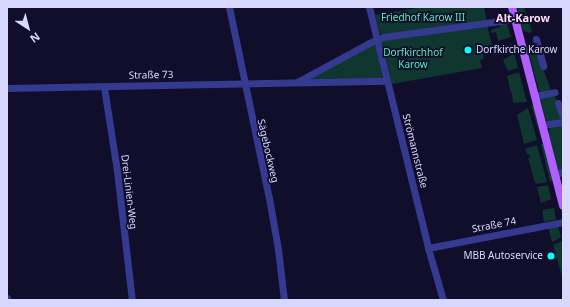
<!DOCTYPE html>
<html>
<head>
<meta charset="utf-8">
<style>
  body { margin:0 }
  #map { position:relative; width:570px; height:307px; overflow:hidden; background:#100e2b; font-family:"Noto Sans",sans-serif }
  div>[style] { position:absolute }
  .green>* { inset:0; background:#103630; transform-origin:0 0 }
  .minor>* { height:7px; margin:-3.5px; padding:0 3.5px; transform-origin:3.5px; border-radius:3.5px; background:#343a8f }
  .major>* { height:8px; margin:-4px; padding:0 4px; transform-origin:4px; border-radius:4px; background:#b25fff }
  .dots>* { width:11px; height:11px; translate:-50% -50%; box-sizing:border-box; border:2px solid #100e2b; border-radius:50% }
  span { translate:-50% -50%; white-space:nowrap; text-align:center; line-height:1.15; -webkit-text-stroke:3.5px #100e2b; paint-order:stroke }
  .park-label { font-size:10px; color:#56edb7 }
  .poi-label { font-size:10px; color:#d8d8ff }
  .left { translate:0 -50%; text-align:left }
  .right { translate:-100% -50%; text-align:right }
  .street-label { font-size:10px; color:#d8d8ff }
  .neighbourhood-label { font-size:11px; color:#ffdaf5; font-weight:700 }
  .frame { position:absolute; inset:0; border:8px solid #d8d8ff; pointer-events:none }
  .north { position:absolute; left:8px; top:8px; width:40px; height:40px; -webkit-text-stroke:3px #100e2b; paint-order:stroke; rotate:144deg; font-size:11px; font-weight:700; line-height:16px; text-align:center; color:#d8d8ff }
  .north::after { content:''; display:block; margin:auto; width:14px; height:18px; background:#d8d8ff; clip-path:polygon(50% 0,100% 100%,50% 72%,0 100%) }
</style>
</head>
<body>
<div id="map">
  <div class="green">
    <div style="clip-path:polygon(423px 7px,484px 7px,487px 21px,382px 35px,380px 33px,375px 15px)"></div>
    <div style="clip-path:polygon(517px 7px,524px 7px,532px 31px,530px 33px,523px 31px)"></div>
    <div style="clip-path:polygon(507px 23px,511px 37px,498px 41px,496px 32px,491px 33px,491px 30px,500px 27px,500px 24px)"></div>
    <div style="clip-path:polygon(487px 25px,492px 45px,482px 49px,484px 59px,480px 60px,482px 68px,392px 84px,382px 43px,384px 40px)"></div>
    <div style="clip-path:polygon(373px 44px,376px 47px,383px 76px,382px 79px,307px 81px,306px 79px)"></div>
    <div style="clip-path:polygon(512px 44px,518px 68px,508px 71px,503px 60px,512px 55px,510px 47px,505px 48px,505px 46px)"></div>
    <div style="clip-path:polygon(536px 50px,551px 90px,541px 93px,539px 91px,529px 54px,530px 51px)"></div>
    <div style="clip-path:polygon(519px 72px,527px 102px,513px 103px,512px 93px,511px 93px,507px 76px)"></div>
    <div style="clip-path:polygon(552px 94px,555px 96px,562px 118px,560px 121px,549px 122px,545px 120px,540px 99px,542px 96px)"></div>
    <div style="left:533px;top:105px;width:34px;height:2px;rotate:73deg"></div>
    <div style="clip-path:polygon(528px 108px,537px 140px,524px 144px,517px 115px)"></div>
    <div style="clip-path:polygon(562px 125px,563px 126px,563px 171px,558px 170px,548px 132px,550px 127px)"></div>
    <div style="clip-path:polygon(541px 144px,544px 144px,554px 179px,550px 182px)"></div>
    <div style="clip-path:polygon(537px 145px,547px 182px,538px 184px,535px 183px,528px 158px,530px 158px,529px 154px,527px 154px,525px 149px)"></div>
    <div style="clip-path:polygon(548px 185px,551px 199px,541px 203px,537px 187px)"></div>
    <div style="left:554px;top:208px;width:12px;height:12px;rotate:81deg"></div>
    <div style="clip-path:polygon(558px 226px,561px 236px,558px 239px,552px 242px,548px 227px)"></div>
    <div style="clip-path:polygon(562px 241px,563px 246px,563px 279px,553px 245px)"></div>
  </div>
  <div class="minor">
    <div style="left:229px;top:7px;width:195px;rotate:78.2deg"></div>
    <div style="left:269px;top:198px;width:52px;rotate:80deg"></div>
    <div style="left:278px;top:249px;width:51px;rotate:83.3deg"></div>
    <div style="left:369px;top:7px;width:248px;rotate:76.2deg"></div>
    <div style="left:428px;top:248px;width:54px;rotate:73.9deg"></div>
    <div style="left:536px;top:39px;width:28px;rotate:75deg"></div>
    <div style="left:523px;top:52px;width:17px;rotate:-17deg"></div>
    <div style="left:297px;top:82px;width:82px;rotate:-28.4deg"></div>
    <div style="left:369px;top:43px;width:15px;rotate:-23deg"></div>
    <div style="left:383px;top:37px;width:133px;rotate:-7.8deg"></div>
    <div style="left:104px;top:87px;width:85px;rotate:81.2deg"></div>
    <div style="left:117px;top:171px;width:130px;rotate:83.4deg"></div>
    <div style="left:7px;top:88px;width:380px;rotate:-1.1deg"></div>
    <div style="left:535px;top:96px;width:20px;rotate:-11deg"></div>
    <div style="left:558px;top:103px;width:14px;rotate:69deg"></div>
    <div style="left:542px;top:125px;width:21px;rotate:-8deg"></div>
    <div style="left:555px;top:174px;width:8px;rotate:-14deg"></div>
    <div style="left:428px;top:248px;width:137px;rotate:-10.9deg"></div>
    <div style="left:7px;top:298px;width:2px;rotate:90deg"></div>
  </div>
  <div class="major">
    <div style="left:512px;top:7px;width:205px;rotate:75.6deg"></div>
  </div>
  <div class="dots">
    <div style="left:468px;top:50px;background:#04fffe"></div>
    <div style="left:551px;top:256px;background:#04fffe"></div>
  </div>
  <div class="park-label">
    <span style="left:423px;top:18px">Friedhof Karow III</span>
    <span style="left:413px;top:58px">Dorfkirchhof<br>Karow</span>
  </div>
  <div class="poi-label">
    <span class="left" style="left:476px;top:50px">Dorfkirche Karow</span>
    <span class="right" style="left:543px;top:256px">MBB Autoservice</span>
  </div>
  <div class="street-label">
    <span style="left:151px;top:75px;rotate:-1deg">Straße 73</span>
    <span style="left:268px;top:151px;rotate:77deg">Sägebockweg</span>
    <span style="left:415px;top:151px;rotate:76deg">Strömannstraße</span>
    <span style="left:129px;top:192px;rotate:83deg">Drei-Linien-Weg</span>
    <span style="left:494px;top:225px;rotate:-11deg">Straße 74</span>
  </div>
  <div class="neighbourhood-label">
    <span style="left:523px;top:18px">Alt-Karow</span>
  </div>
  <div class="frame"></div>
  <div class="north">N</div>
</div>
</body>
</html>
